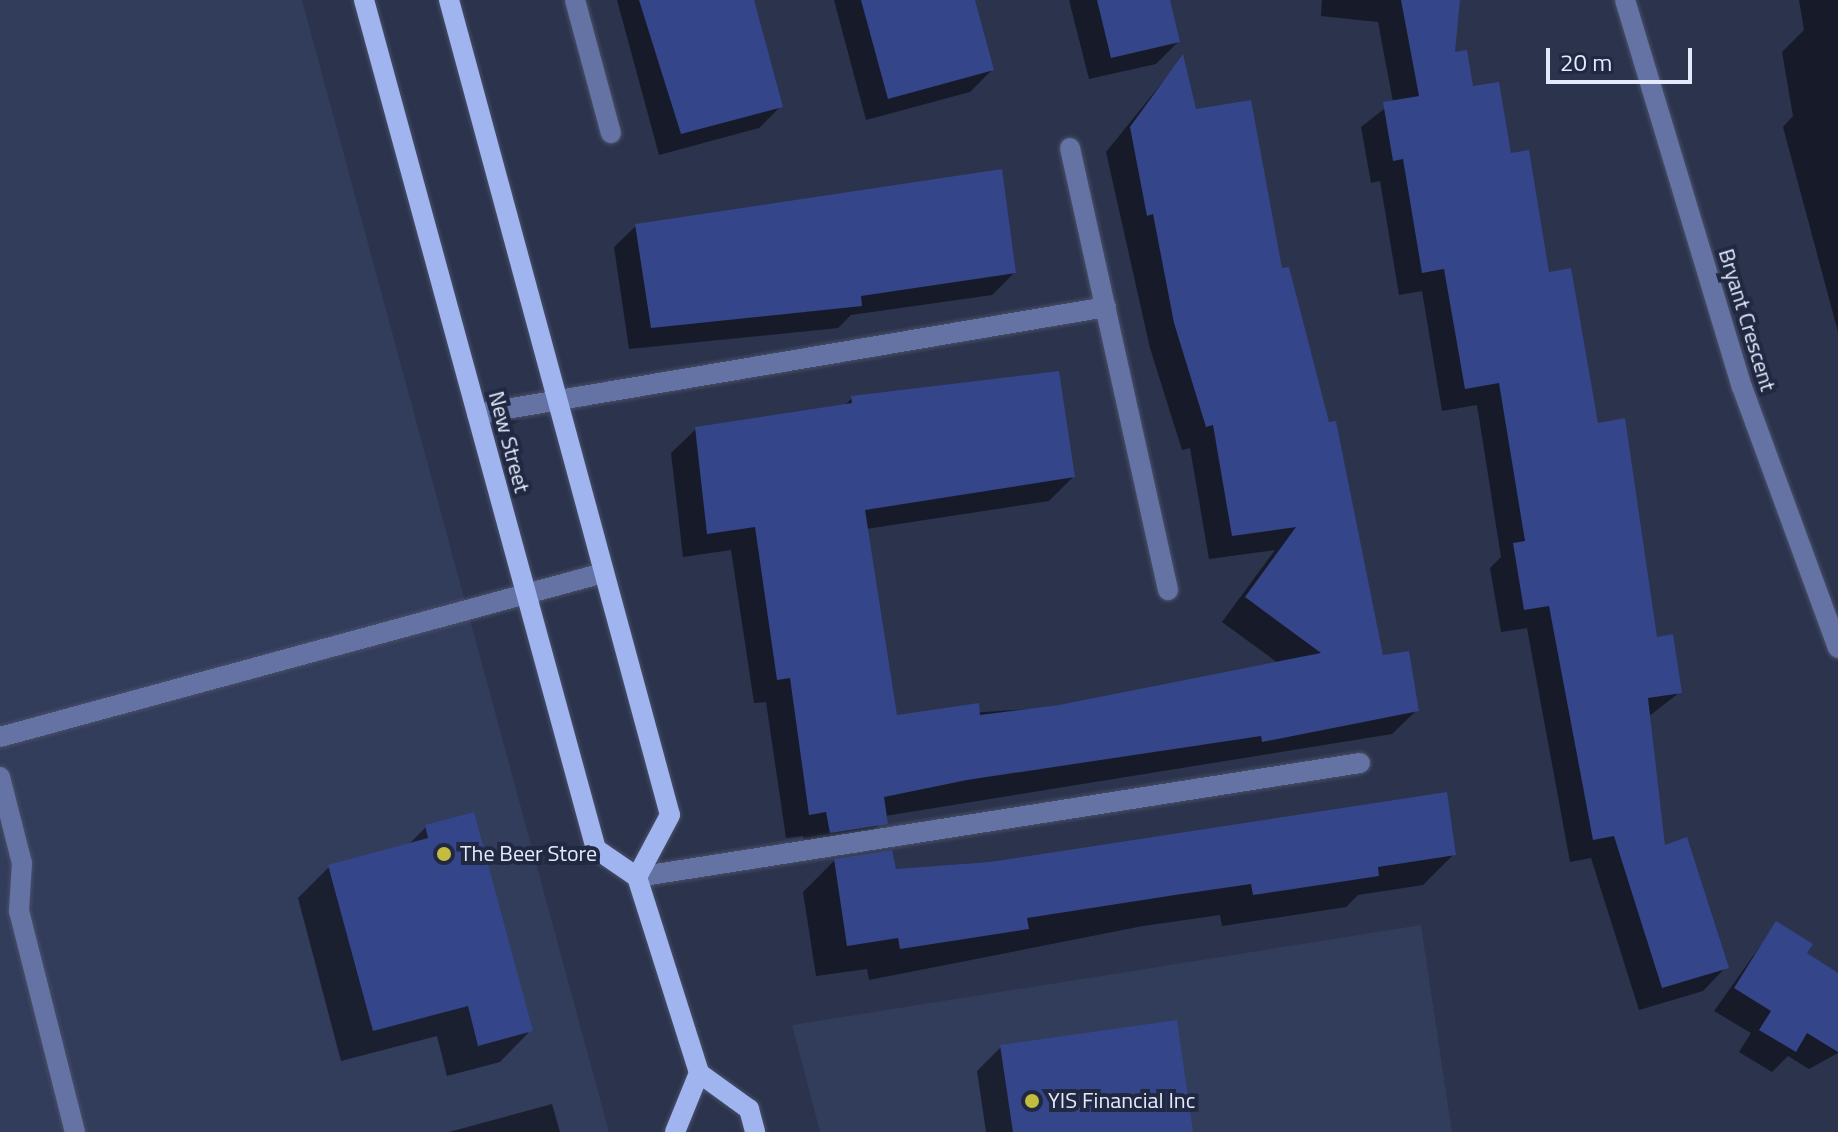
<!DOCTYPE html>
<html>
<head>
<meta charset="utf-8">
<style>
  body { margin:0 }
  #map { position:relative; width:1838px; height:1132px; overflow:hidden; background:#2b334d; font-family:"Titillium Web",sans-serif }
  div>[style] { position:absolute }
  .built>* { inset:0; background:#323c5b }
  .shadow>* { inset:0; background:#0007 }
  .building>* { inset:0; background:#344589 }
  .roads { filter:drop-shadow(0 0 2px #495069) drop-shadow(0 0 2px #495069) }
  .minor>* { height:20px; margin:-10px; padding:0 10px; transform-origin:10px; border-radius:10px; background:#6473a4 }
  .major>* { height:20px; margin:-10px; padding:0 10px; transform-origin:10px; border-radius:10px; background:#a0b4f0 }
  .dots>* { width:22px; height:22px; translate:-50% -50%; box-sizing:border-box; border:4px solid #212942; border-radius:50% }
  span { translate:-50% -50%; white-space:nowrap; text-align:center; line-height:1.15; -webkit-text-stroke:8px #212942; paint-order:stroke }
  .street-label { font-size:22px; color:#e4eafc }
  .poi-label { font-size:22px; color:#e4eafc }
  .left { translate:0 -50%; text-align:left }
  .scale { position:absolute; left:1546px; top:48px; width:146px; height:36px; box-sizing:border-box; border:4px solid #e4eafc; border-top:0; padding-left:10px; font-size:24px; line-height:28px; white-space:nowrap; color:#e4eafc; -webkit-text-stroke:6px #212942; paint-order:stroke }
</style>
</head>
<body>
<div id="map">
  <div class="built">
    <div style="clip-path:polygon(0 0,302px 0,609px 1132px,0 1132px)"></div>
    <div style="clip-path:polygon(1421px 925px,1452px 1132px,820px 1132px,792px 1025px)"></div>
  </div>
  <div class="shadow">
    <div style="clip-path:polygon(617px 0,752px 0,781px 106px,759px 128px,659px 155px)"></div>
    <div style="clip-path:polygon(834px 0,973px 0,992px 70px,970px 92px,866px 120px)"></div>
    <div style="clip-path:polygon(1069px 0,1167px 0,1178px 42px,1156px 64px,1089px 79px)"></div>
    <div style="clip-path:polygon(1322px 0,1458px 0,1453px 54px,1510px 155px,1655px 639px,1680px 692px,1648px 717px,1663px 847px,1726px 967px,1703px 991px,1639px 1010px,1591px 858px,1570px 862px,1527px 628px,1501px 632px,1490px 568px,1501px 557px,1477px 405px,1442px 411px,1422px 291px,1399px 295px,1380px 181px,1371px 183px,1361px 127px,1393px 102px,1378px 22px,1321px 16px)"></div>
    <div style="clip-path:polygon(1799px 0,1838px 0,1838px 332px,1783px 127px,1793px 116px,1782px 52px,1804px 30px)"></div>
    <div style="clip-path:polygon(1182px 58px,1194px 111px,1281px 270px,1382px 658px,1417px 710px,1392px 734px,885px 816px,862px 848px,806px 857px,803px 836px,786px 838px,766px 702px,754px 703px,731px 550px,683px 557px,671px 453px,696px 429px,844px 406px,852px 398px,1073px 477px,1049px 501px,866px 529px,895px 718px,1059px 707px,1278px 663px,1222px 622px,1275px 550px,1209px 559px,1190px 448px,1182px 450px,1150px 348px,1106px 152px)"></div>
    <div style="clip-path:polygon(636px 226px,1014px 273px,992px 295px,851px 315px,838px 328px,629px 349px,614px 247px)"></div>
    <div style="clip-path:polygon(426px 827px,531px 1030px,500px 1062px,447px 1076px,437px 1036px,341px 1061px,298px 898px,329px 867px,407px 846px)"></div>
    <div style="clip-path:polygon(1454px 854px,1423px 885px,1358px 895px,1346px 907px,1222px 926px,1220px 915px,1143px 926px,869px 980px,867px 969px,816px 976px,803px 892px,834px 861px,894px 871px)"></div>
    <div style="clip-path:polygon(1776px 924px,1786px 983px,1838px 975px,1838px 1053px,1809px 1069px,1788px 1056px,1772px 1072px,1739px 1052px,1751px 1033px,1714px 1011px)"></div>
    <div style="clip-path:polygon(1001px 1047px,1191px 1132px,986px 1132px,977px 1071px)"></div>
    <div style="clip-path:polygon(552px 1104px,560px 1132px,449px 1132px)"></div>
  </div>
  <div class="building">
    <div style="clip-path:polygon(639px 0,754px 0,783px 107px,681px 134px)"></div>
    <div style="clip-path:polygon(861px 0,975px 0,994px 70px,888px 99px)"></div>
    <div style="clip-path:polygon(1097px 0,1170px 0,1180px 42px,1111px 58px)"></div>
    <div style="clip-path:polygon(1401px 0,1460px 0,1455px 52px,1467px 50px,1473px 86px,1499px 82px,1511px 153px,1529px 150px,1549px 272px,1571px 268px,1598px 423px,1625px 418px,1657px 637px,1673px 634px,1682px 693px,1648px 698px,1665px 845px,1687px 837px,1729px 968px,1662px 988px,1614px 836px,1593px 840px,1549px 606px,1524px 610px,1513px 543px,1525px 541px,1499px 383px,1465px 389px,1444px 269px,1422px 273px,1403px 159px,1393px 161px,1383px 102px,1419px 96px)"></div>
    <div style="clip-path:polygon(1183px 54px,1196px 109px,1251px 100px,1282px 268px,1289px 267px,1329px 422px,1336px 421px,1383px 655px,1409px 651px,1419px 711px,1262px 742px,1261px 736px,967px 780px,884px 797px,888px 824px,830px 833px,826px 812px,809px 815px,790px 678px,777px 680px,755px 527px,707px 534px,695px 427px,852px 403px,851px 396px,1059px 371px,1075px 477px,865px 510px,897px 715px,979px 703px,980px 715px,1059px 705px,1321px 653px,1245px 597px,1296px 527px,1232px 536px,1213px 425px,1206px 427px,1174px 323px,1153px 214px,1147px 216px,1130px 127px)"></div>
    <div style="clip-path:polygon(1002px 169px,1016px 273px,861px 296px,862px 306px,651px 328px,635px 224px)"></div>
    <div style="clip-path:polygon(1447px 792px,1456px 855px,1378px 867px,1379px 876px,1253px 895px,1251px 884px,1175px 895px,1027px 918px,1029px 929px,900px 949px,898px 938px,847px 946px,834px 859px,892px 850px,896px 869px,990px 862px)"></div>
    <div style="clip-path:polygon(474px 812px,533px 1031px,478px 1046px,468px 1006px,373px 1031px,328px 865px,428px 838px,425px 825px)"></div>
    <div style="clip-path:polygon(1776px 921px,1813px 944px,1807px 953px,1838px 973px,1838px 1052px,1807px 1033px,1796px 1052px,1759px 1030px,1771px 1011px,1734px 988px)"></div>
    <div style="clip-path:polygon(1177px 1020px,1193px 1132px,1013px 1132px,1000px 1045px)"></div>
  </div>
  <div class="roads">
    <div class="minor">
      <div style="left:575px;top:0;width:138px;rotate:74.9deg"></div>
      <div style="left:1625px;top:0;width:404px;rotate:73.2deg"></div>
      <div style="left:1742px;top:387px;width:278px;rotate:69.8deg"></div>
      <div style="left:1070px;top:148px;width:453px;rotate:77.5deg"></div>
      <div style="left:477px;top:414px;width:638px;rotate:-9.65deg"></div>
      <div style="left:0;top:737px;width:625px;rotate:-15.21deg"></div>
      <div style="left:0;top:777px;width:89px;rotate:75.7deg"></div>
      <div style="left:22px;top:863px;width:48px;rotate:93.6deg"></div>
      <div style="left:19px;top:911px;width:228px;rotate:75.8deg"></div>
      <div style="left:637px;top:877px;width:732px;rotate:-8.96deg"></div>
    </div>
    <div class="major">
      <div style="left:364px;top:0;width:880px;rotate:74.72deg"></div>
      <div style="left:596px;top:849px;width:50px;rotate:34.3deg"></div>
      <div style="left:637px;top:877px;width:206px;rotate:72.4deg"></div>
      <div style="left:699px;top:1073px;width:62px;rotate:35.8deg"></div>
      <div style="left:749px;top:1109px;width:24px;rotate:75deg"></div>
      <div style="left:449px;top:0;width:844px;rotate:74.83deg"></div>
      <div style="left:670px;top:815px;width:70px;rotate:118deg"></div>
      <div style="left:675px;top:1132px;width:64px;rotate:-67.9deg"></div>
    </div>
  </div>
  <div class="dots">
    <div style="left:444px;top:854px;background:#c4bc3e"></div>
    <div style="left:1032px;top:1101px;background:#c4bc3e"></div>
  </div>
  <div class="street-label">
    <span style="left:1747px;top:320px;rotate:73deg">Bryant Crescent</span>
    <span style="left:509px;top:442px;rotate:75deg">New Street</span>
  </div>
  <div class="poi-label">
    <span class="left" style="left:460px;top:854px">The Beer Store</span>
    <span class="left" style="left:1048px;top:1101px">YIS Financial Inc</span>
  </div>
  <div class="scale">20 m</div>
</div>
</body>
</html>
